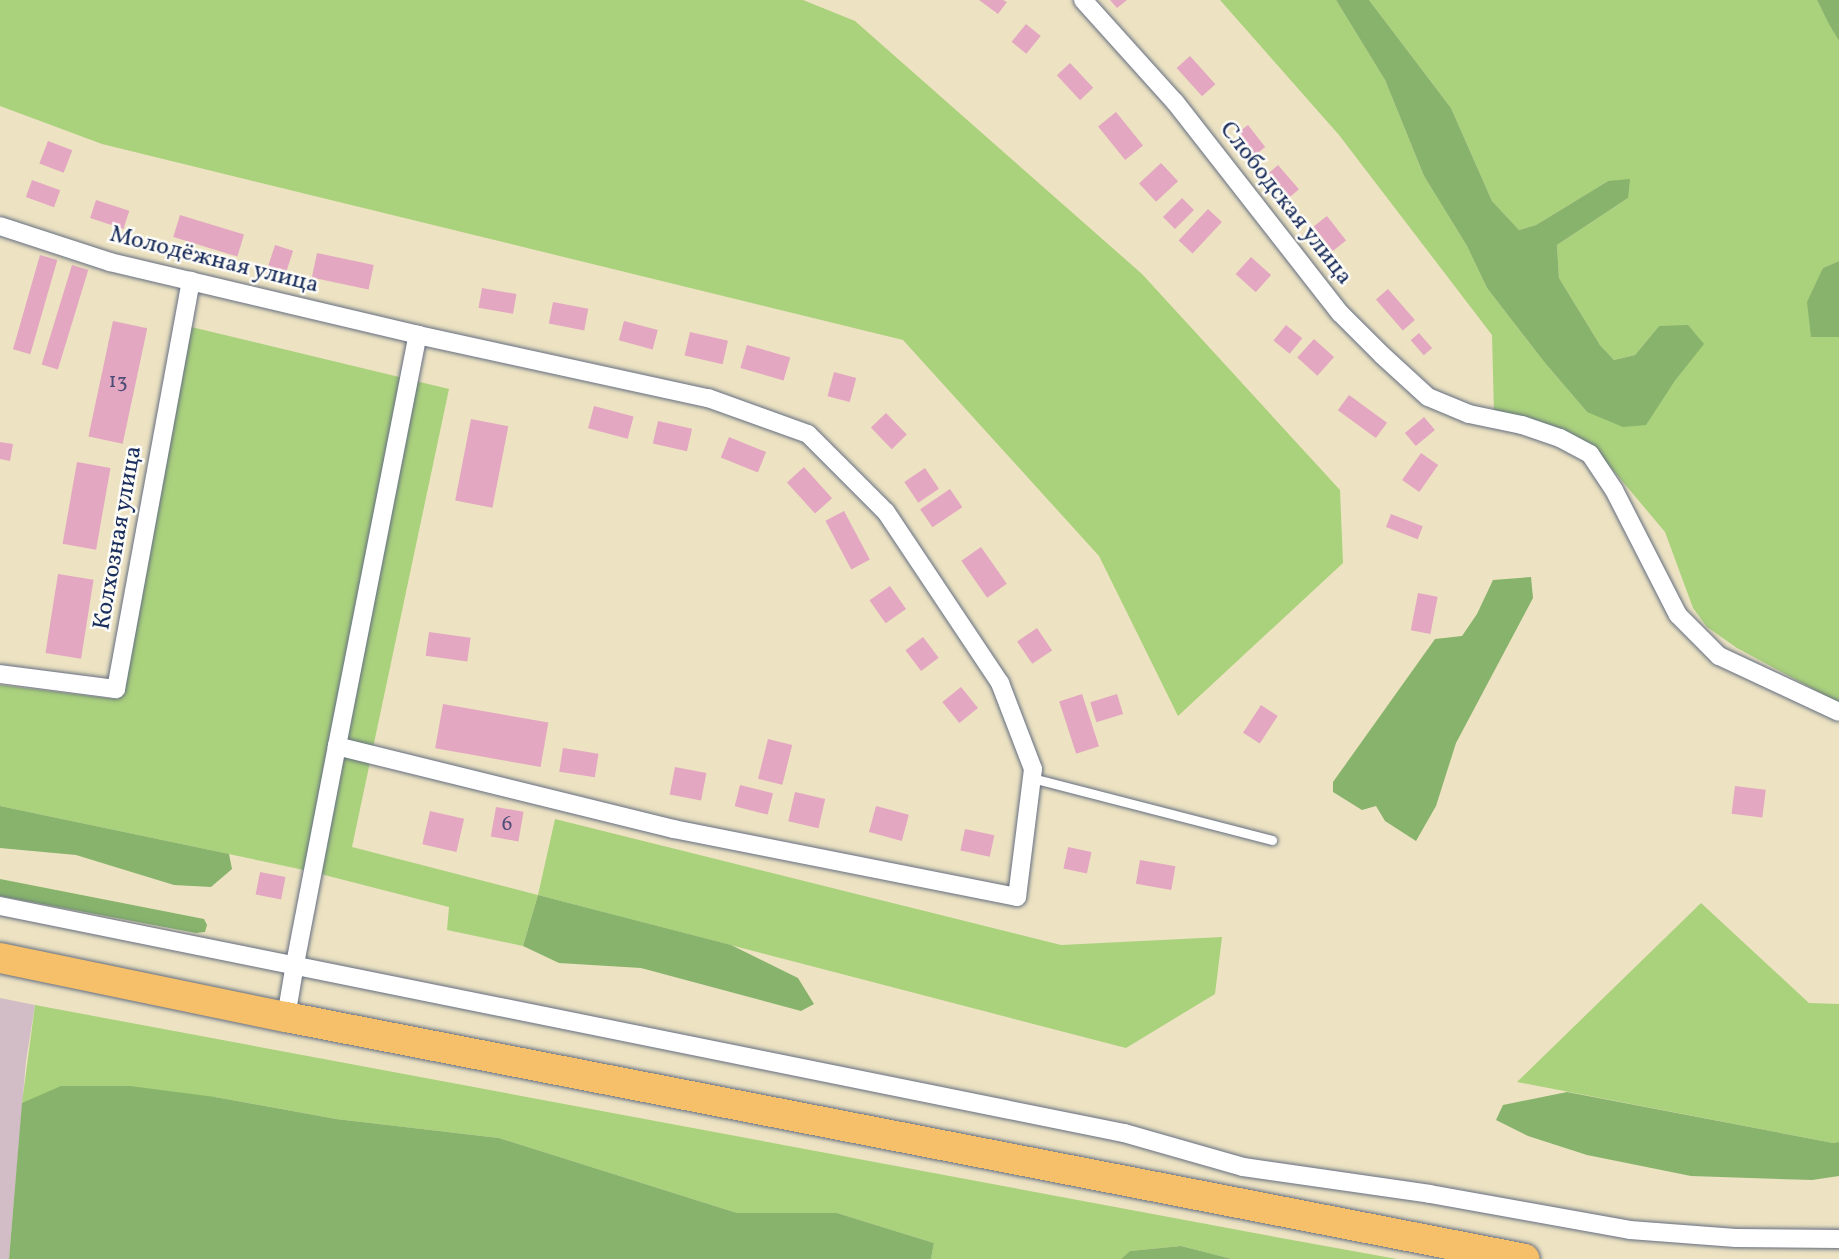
<!DOCTYPE html>
<html>
<head>
<meta charset="utf-8">
<style>
  body { margin:0 }
  #map { position:relative; width:1839px; height:1259px; overflow:hidden; background:#ede3c2; font-family:Vollkorn,serif }
  div>[style] { position:absolute }
  .industrial>* { inset:0; background:#d2bdc6 }
  .green>* { inset:0; background:#aad17c }
  .forest>* { inset:0; background:#87b36c }
  .building>* { inset:0; background:#e3a7c1; transform-origin:0 0 }
  .roads { filter:drop-shadow(0 0 2px #646e81) drop-shadow(0 0 2px #646e81) }
  .service>* { height:9px; margin:-4.5px; padding:0 4.5px; transform-origin:4.5px; border-radius:4.5px; background:#fff }
  .minor>* { height:18px; margin:-9px; padding:0 9px; transform-origin:9px; border-radius:9px; background:#fff }
  .trunk>* { height:30px; margin:-15px; padding:0 15px; transform-origin:15px; border-radius:15px; background:#f6c06b }
  span { translate:-50% -50%; white-space:nowrap; text-align:center; line-height:1.15; -webkit-text-stroke:5px #fdfcf7; paint-order:stroke }
  .number-label { font-size:21px; color:#4d4d77 }
  .number-label span { -webkit-text-stroke-width:0 }
  .street-label { font-size:24px; color:#1b2f5e }
</style>
</head>
<body>
<div id="map">
  <div class="industrial">
    <div style="clip-path:polygon(0 998px,35px 1005px,26px 1061px,9px 1259px,0 1259px)"></div>
  </div>
  <div class="green">
    <div style="clip-path:polygon(0 0,803px 0,855px 21px,1142px 274px,1340px 490px,1343px 563px,1178px 716px,1099px 556px,903px 340px,102px 144px,0 106px)"></div>
    <div style="clip-path:polygon(1220px 0,1336px 0,1385px 80px,1424px 176px,1467px 246px,1487px 288px,1545px 363px,1587px 412px,1674px 382px,1703px 344px,1659px 326px,1635px 355px,1614px 360px,1600px 345px,1559px 278px,1557px 245px,1628px 198px,1608px 181px,1536px 225px,1519px 230px,1492px 201px,1451px 108px,1369px 0,1817px 0,1839px 41px,1839px 261px,1823px 268px,1811px 337px,1839px 337px,1839px 703px,1737px 648px,1707px 627px,1693px 608px,1665px 532px,1591px 444px,1564px 432px,1494px 413px,1492px 335px,1339px 135px)"></div>
    <div style="clip-path:polygon(183px 325px,449px 389px,352px 847px,538px 895px,555px 819px,1061px 945px,1222px 937px,1215px 994px,1126px 1048px,538px 895px,523px 946px,447px 930px,449px 907px,309px 871px,0 806px,0 685px,114px 699px)"></div>
    <div style="clip-path:polygon(1701px 903px,1809px 1003px,1839px 1004px,1839px 1142px,1833px 1143px,1517px 1082px)"></div>
    <div style="clip-path:polygon(35px 1005px,1281px 1238px,1397px 1259px,1232px 1259px,1181px 1246px,1130px 1251px,1121px 1259px,931px 1259px,934px 1243px,837px 1213px,737px 1213px,499px 1138px,336px 1119px,215px 1097px,22px 1103px)"></div>
  </div>
  <div class="forest">
    <div style="clip-path:polygon(1336px 0,1369px 0,1451px 108px,1492px 201px,1519px 230px,1536px 225px,1608px 181px,1630px 179px,1628px 198px,1557px 245px,1559px 278px,1600px 345px,1614px 360px,1635px 355px,1659px 326px,1688px 325px,1704px 344px,1674px 382px,1646px 425px,1623px 427px,1587px 412px,1545px 363px,1487px 288px,1467px 246px,1424px 176px,1385px 80px)"></div>
    <div style="clip-path:polygon(1817px 0,1839px 0,1839px 41px,1829px 24px)"></div>
    <div style="clip-path:polygon(1839px 261px,1839px 337px,1811px 337px,1807px 302px,1823px 268px)"></div>
    <div style="clip-path:polygon(1531px 577px,1533px 598px,1456px 743px,1436px 806px,1416px 841px,1385px 821px,1376px 806px,1362px 810px,1333px 792px,1333px 782px,1435px 639px,1462px 636px,1477px 614px,1493px 580px)"></div>
    <div style="clip-path:polygon(0 806px,229px 854px,232px 869px,211px 887px,174px 885px,76px 855px,0 848px)"></div>
    <div style="clip-path:polygon(0 879px,204px 919px,207px 925px,205px 932px,196px 933px,0 896px)"></div>
    <div style="clip-path:polygon(538px 895px,731px 945px,798px 978px,814px 1004px,801px 1011px,641px 968px,559px 963px,523px 946px)"></div>
    <div style="clip-path:polygon(61px 1086px,130px 1086px,215px 1097px,336px 1119px,499px 1138px,737px 1213px,837px 1213px,934px 1243px,931px 1259px,9px 1259px,22px 1103px)"></div>
    <div style="clip-path:polygon(1567px 1092px,1833px 1143px,1839px 1142px,1839px 1176px,1812px 1180px,1691px 1176px,1587px 1155px,1528px 1136px,1496px 1120px,1503px 1105px)"></div>
    <div style="clip-path:polygon(1181px 1246px,1232px 1259px,1121px 1259px,1130px 1251px)"></div>
  </div>
  <div class="building">
    <div style="clip-path:polygon(979px 0,1003px 0,1007px 2px,998px 14px)"></div>
    <div style="clip-path:polygon(1110px 0,1127px 0,1117px 8px)"></div>
    <div style="left:1026px;top:24px;width:19px;height:23px;rotate:39deg"></div>
    <div style="left:1190px;top:56px;width:38px;height:18px;rotate:48deg"></div>
    <div style="left:1070px;top:63px;width:34px;height:18px;rotate:47deg"></div>
    <div style="left:1116px;top:112px;width:43px;height:23px;rotate:51deg"></div>
    <div style="left:1248px;top:125px;width:28px;height:14px;rotate:52deg"></div>
    <div style="left:48px;top:141px;width:26px;height:24px;rotate:21deg"></div>
    <div style="left:1161px;top:163px;width:25px;height:30px;rotate:47deg"></div>
    <div style="left:1278px;top:165px;width:32px;height:14px;rotate:49deg"></div>
    <div style="left:32px;top:180px;width:30px;height:18px;rotate:20deg"></div>
    <div style="left:1182px;top:198px;width:17px;height:27px;rotate:45deg"></div>
    <div style="left:96px;top:200px;width:35px;height:19px;rotate:18deg"></div>
    <div style="left:1208px;top:209px;width:19px;height:43px;rotate:43deg"></div>
    <div style="left:180px;top:215px;width:67px;height:23px;rotate:17deg"></div>
    <div style="left:1327px;top:216px;width:31px;height:17px;rotate:52deg"></div>
    <div style="left:275px;top:245px;width:19px;height:31px;rotate:18deg"></div>
    <div style="left:317px;top:253px;width:58px;height:25px;rotate:12deg"></div>
    <div style="left:40px;top:255px;width:18px;height:98px;rotate:16deg"></div>
    <div style="left:1251px;top:257px;width:27px;height:23px;rotate:42deg"></div>
    <div style="left:72px;top:265px;width:17px;height:104px;rotate:17deg"></div>
    <div style="left:482px;top:288px;width:35px;height:20px;rotate:10deg"></div>
    <div style="left:1388px;top:289px;width:41px;height:16px;rotate:49deg"></div>
    <div style="left:553px;top:302px;width:36px;height:22px;rotate:11deg"></div>
    <div style="left:113px;top:321px;width:35px;height:118px;rotate:12deg"></div>
    <div style="left:624px;top:321px;width:35px;height:20px;rotate:15deg"></div>
    <div style="left:1286px;top:325px;width:21px;height:20px;rotate:39deg"></div>
    <div style="left:690px;top:332px;width:39px;height:24px;rotate:13deg"></div>
    <div style="left:1419px;top:333px;width:20px;height:11px;rotate:49deg"></div>
    <div style="left:1314px;top:339px;width:27px;height:25px;rotate:42deg"></div>
    <div style="left:747px;top:345px;width:45px;height:24px;rotate:16deg"></div>
    <div style="left:834px;top:372px;width:23px;height:25px;rotate:15deg"></div>
    <div style="left:1349px;top:395px;width:47px;height:19px;rotate:36deg"></div>
    <div style="left:594px;top:406px;width:41px;height:23px;rotate:15deg"></div>
    <div style="left:886px;top:413px;width:30px;height:21px;rotate:46deg"></div>
    <div style="left:1424px;top:417px;width:17px;height:25px;rotate:50deg"></div>
    <div style="left:471px;top:419px;width:38px;height:83px;rotate:11deg"></div>
    <div style="left:658px;top:421px;width:35px;height:23px;rotate:13deg"></div>
    <div style="left:729px;top:437px;width:40px;height:22px;rotate:22deg"></div>
    <div style="clip-path:polygon(0 442px,13px 444px,10px 461px,0 459px)"></div>
    <div style="left:1421px;top:453px;width:21px;height:33px;rotate:35deg"></div>
    <div style="left:77px;top:462px;width:34px;height:83px;rotate:10deg"></div>
    <div style="left:804px;top:467px;width:42px;height:23px;rotate:48deg"></div>
    <div style="left:925px;top:468px;width:25px;height:25px;rotate:56deg"></div>
    <div style="left:950px;top:489px;width:22px;height:36px;rotate:56deg"></div>
    <div style="left:844px;top:511px;width:55px;height:21px;rotate:62deg"></div>
    <div style="left:1391px;top:514px;width:34px;height:14px;rotate:21deg"></div>
    <div style="left:981px;top:547px;width:45px;height:24px;rotate:55deg"></div>
    <div style="left:58px;top:574px;width:36px;height:80px;rotate:9deg"></div>
    <div style="left:890px;top:586px;width:28px;height:25px;rotate:55deg"></div>
    <div style="left:1418px;top:593px;width:20px;height:38px;rotate:11deg"></div>
    <div style="left:1037px;top:628px;width:27px;height:24px;rotate:56deg"></div>
    <div style="left:429px;top:632px;width:42px;height:24px;rotate:8deg"></div>
    <div style="left:923px;top:637px;width:26px;height:22px;rotate:53deg"></div>
    <div style="left:961px;top:687px;width:27px;height:24px;rotate:51deg"></div>
    <div style="left:1082px;top:694px;width:55px;height:24px;rotate:72deg"></div>
    <div style="left:1117px;top:694px;width:21px;height:28px;rotate:73deg"></div>
    <div style="left:443px;top:704px;width:107px;height:45px;rotate:10deg"></div>
    <div style="left:1261px;top:705px;width:20px;height:33px;rotate:33deg"></div>
    <div style="left:768px;top:739px;width:25px;height:41px;rotate:14deg"></div>
    <div style="left:563px;top:748px;width:36px;height:24px;rotate:9deg"></div>
    <div style="left:675px;top:767px;width:32px;height:28px;rotate:11deg"></div>
    <div style="left:740px;top:785px;width:34px;height:22px;rotate:14deg"></div>
    <div style="left:1735px;top:786px;width:31px;height:28px;rotate:7deg"></div>
    <div style="left:795px;top:792px;width:31px;height:30px;rotate:13deg"></div>
    <div style="left:876px;top:806px;width:34px;height:27px;rotate:15deg"></div>
    <div style="left:496px;top:807px;width:28px;height:30px;rotate:10deg"></div>
    <div style="left:430px;top:811px;width:35px;height:34px;rotate:13deg"></div>
    <div style="left:965px;top:829px;width:30px;height:22px;rotate:12deg"></div>
    <div style="left:1068px;top:847px;width:24px;height:22px;rotate:12deg"></div>
    <div style="left:1140px;top:860px;width:36px;height:24px;rotate:10deg"></div>
    <div style="left:260px;top:872px;width:26px;height:23px;rotate:11deg"></div>
  </div>
  <div class="roads">
    <div class="service">
      <div style="left:1032px;top:778px;width:248px;rotate:14.5deg"></div>
    </div>
    <div class="minor">
      <div style="left:1083px;top:0;width:137px;rotate:48deg"></div>
      <div style="left:1175px;top:102px;width:268px;rotate:52deg"></div>
      <div style="left:1340px;top:313px;width:59px;rotate:45deg"></div>
      <div style="left:1382px;top:355px;width:62px;rotate:42.4deg"></div>
      <div style="left:1428px;top:397px;width:44px;rotate:22.5deg"></div>
      <div style="left:1469px;top:414px;width:54px;rotate:11.7deg"></div>
      <div style="left:1522px;top:425px;width:40px;rotate:18.9deg"></div>
      <div style="left:1560px;top:438px;width:34px;rotate:28deg"></div>
      <div style="left:1590px;top:454px;width:43px;rotate:56.3deg"></div>
      <div style="left:1614px;top:490px;width:140px;rotate:62.9deg"></div>
      <div style="left:1678px;top:615px;width:58px;rotate:45deg"></div>
      <div style="left:1719px;top:656px;width:132px;rotate:25deg"></div>
      <div style="left:0;top:226px;width:116px;rotate:18.1deg"></div>
      <div style="left:110px;top:262px;width:317px;rotate:13.3deg"></div>
      <div style="left:0;top:674px;width:117px;rotate:7.4deg"></div>
      <div style="left:116px;top:689px;width:415px;rotate:-79.6deg"></div>
      <div style="left:0;top:906px;width:1147px;rotate:11.42deg"></div>
      <div style="left:1124px;top:1133px;width:124px;rotate:15.9deg"></div>
      <div style="left:1243px;top:1167px;width:189px;rotate:8.2deg"></div>
      <div style="left:1430px;top:1194px;width:203px;rotate:10.2deg"></div>
      <div style="left:1630px;top:1230px;width:106px;rotate:4.3deg"></div>
      <div style="left:1736px;top:1238px;width:103px;rotate:0.6deg"></div>
      <div style="left:286px;top:1017px;width:54px;rotate:-80.4deg"></div>
      <div style="left:295px;top:964px;width:222px;rotate:-79.1deg"></div>
      <div style="left:337px;top:746px;width:419px;rotate:-78.9deg"></div>
      <div style="left:418px;top:335px;width:297px;rotate:12.3deg"></div>
      <div style="left:708px;top:398px;width:106px;rotate:19.8deg"></div>
      <div style="left:808px;top:434px;width:110px;rotate:45deg"></div>
      <div style="left:886px;top:512px;width:206px;rotate:56.3deg"></div>
      <div style="left:1000px;top:683px;width:92px;rotate:69deg"></div>
      <div style="left:1033px;top:769px;width:129px;rotate:97.1deg"></div>
      <div style="left:1017px;top:897px;width:350px;rotate:-168.8deg"></div>
      <div style="left:674px;top:829px;width:347px;rotate:-166.2deg"></div>
    </div>
    <div class="trunk">
      <div style="left:0;top:958px;width:292px;rotate:11.7deg"></div>
      <div style="left:286px;top:1017px;width:1262px;rotate:11.05deg"></div>
    </div>
  </div>
  <div class="number-label">
    <span style="left:118px;top:382px">13</span>
    <span style="left:507px;top:825px">6</span>
  </div>
  <div class="street-label">
    <span style="left:1285px;top:204px;rotate:52deg">Слободская улица</span>
    <span style="left:214px;top:261px;rotate:14deg">Молодёжная улица</span>
    <span style="left:119px;top:538px;rotate:-80deg">Колхозная улица</span>
  </div>
</div>
</body>
</html>
